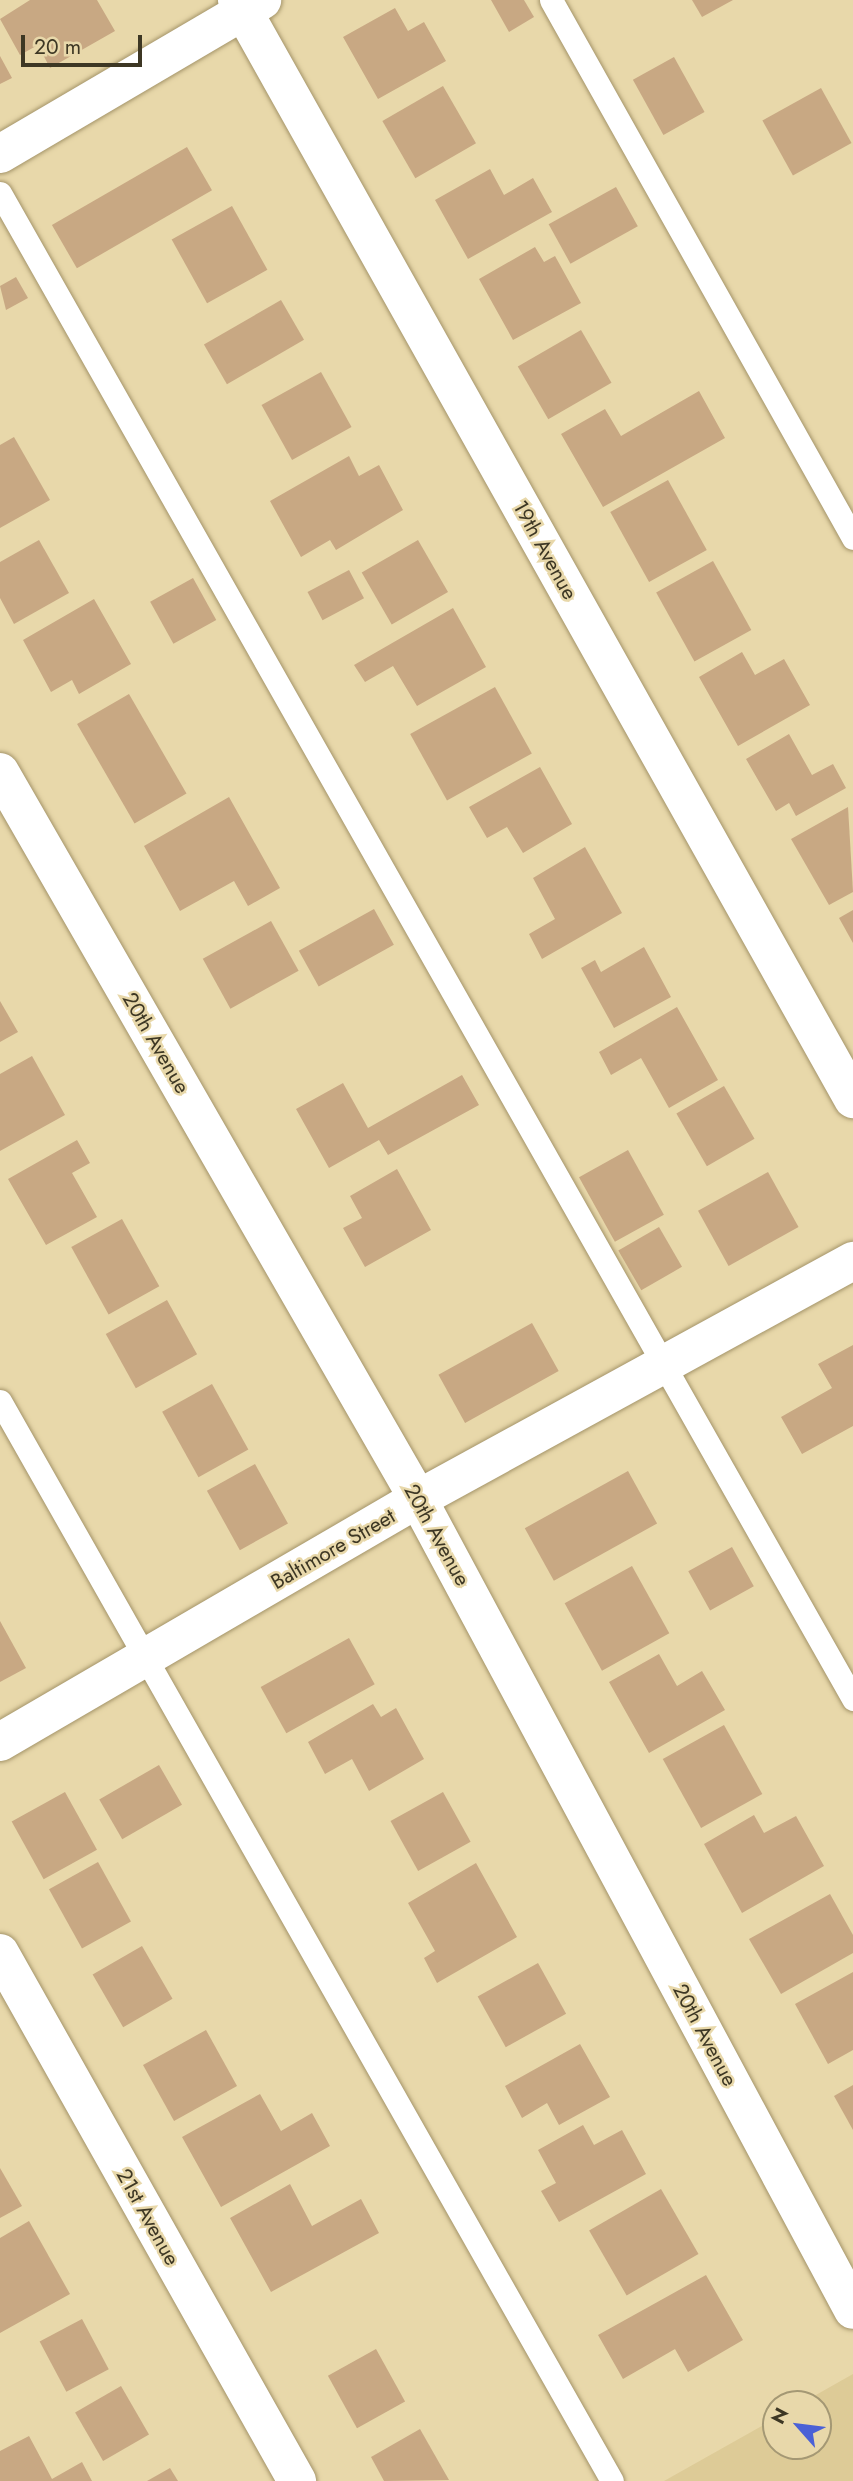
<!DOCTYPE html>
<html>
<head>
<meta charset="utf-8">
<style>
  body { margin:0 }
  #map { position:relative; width:853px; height:2481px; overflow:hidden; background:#e8d8aa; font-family:Jost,sans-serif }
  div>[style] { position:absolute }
  .built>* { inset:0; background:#ddcb97 }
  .building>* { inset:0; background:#c8a883; transform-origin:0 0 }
  .roads { filter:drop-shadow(0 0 2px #a49469) drop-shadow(0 0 2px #a49469) }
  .lane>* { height:23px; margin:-11.5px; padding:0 11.5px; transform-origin:11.5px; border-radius:11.5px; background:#fff }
  .street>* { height:38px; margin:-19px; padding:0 19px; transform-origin:19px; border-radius:19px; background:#fff }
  span { translate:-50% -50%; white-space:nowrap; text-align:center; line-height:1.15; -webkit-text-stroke:5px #e8d8aa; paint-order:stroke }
  .street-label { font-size:21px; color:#3d3724 }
  .north { position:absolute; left:762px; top:2390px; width:70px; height:70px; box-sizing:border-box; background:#e8d8aa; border:2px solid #a49874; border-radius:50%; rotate:298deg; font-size:19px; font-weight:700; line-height:28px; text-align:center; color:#3d3724 }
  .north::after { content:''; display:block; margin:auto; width:24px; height:32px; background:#4b61d6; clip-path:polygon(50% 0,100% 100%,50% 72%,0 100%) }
  .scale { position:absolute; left:21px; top:35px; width:121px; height:32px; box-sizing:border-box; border:4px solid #3d3724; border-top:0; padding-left:9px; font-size:21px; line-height:24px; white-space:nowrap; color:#3d3724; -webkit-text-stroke:5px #e8d8aa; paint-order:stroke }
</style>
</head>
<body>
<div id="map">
  <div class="built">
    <div style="clip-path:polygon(853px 2374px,853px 2481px,664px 2481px,776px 2418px,776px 2446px,818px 2446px,818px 2404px,800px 2404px)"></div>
  </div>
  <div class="building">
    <div style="clip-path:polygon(30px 0,97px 0,115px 31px,50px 68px,38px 45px,20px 55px,0 19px)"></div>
    <div style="clip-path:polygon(491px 0,524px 0,534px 17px,509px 32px)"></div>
    <div style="clip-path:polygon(692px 0,733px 0,702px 17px)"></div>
    <div style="clip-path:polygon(395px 8px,408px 31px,424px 22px,446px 61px,378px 99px,343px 37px)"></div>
    <div style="clip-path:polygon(0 56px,12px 78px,0 84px)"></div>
    <div style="left:674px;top:57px;width:63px;height:47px;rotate:61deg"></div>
    <div style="left:443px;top:86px;width:66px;height:70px;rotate:60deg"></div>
    <div style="left:821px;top:88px;width:63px;height:67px;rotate:61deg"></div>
    <div style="left:187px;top:147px;width:50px;height:156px;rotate:60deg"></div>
    <div style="clip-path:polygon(490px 169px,504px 195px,533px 178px,552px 212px,468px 259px,435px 200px)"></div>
    <div style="left:616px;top:187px;width:45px;height:77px;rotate:61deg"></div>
    <div style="left:232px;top:206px;width:73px;height:69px;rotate:61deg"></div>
    <div style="clip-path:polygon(535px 247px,544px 262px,555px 256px,581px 303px,513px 340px,479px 279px)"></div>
    <div style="clip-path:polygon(16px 277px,28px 298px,6px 310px,0 286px)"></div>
    <div style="left:281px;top:300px;width:46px;height:89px;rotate:60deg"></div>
    <div style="left:581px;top:330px;width:61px;height:73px;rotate:60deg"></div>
    <div style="left:321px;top:372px;width:63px;height:68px;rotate:61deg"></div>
    <div style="clip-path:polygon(699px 391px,725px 438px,603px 507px,561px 434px,605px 409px,621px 436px)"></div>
    <div style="clip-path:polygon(14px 437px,50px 500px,0 528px,0 445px)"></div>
    <div style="clip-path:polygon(349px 456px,359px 476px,379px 465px,403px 510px,336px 550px,330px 540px,301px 557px,270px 501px)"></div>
    <div style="left:668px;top:480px;width:80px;height:66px;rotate:61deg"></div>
    <div style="clip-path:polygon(39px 540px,69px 593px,14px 624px,0 598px,0 562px)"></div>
    <div style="left:418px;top:540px;width:60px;height:65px;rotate:60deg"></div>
    <div style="left:713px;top:561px;width:79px;height:65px;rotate:61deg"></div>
    <div style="left:349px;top:570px;width:32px;height:47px;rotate:62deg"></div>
    <div style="left:193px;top:578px;width:48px;height:49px;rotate:61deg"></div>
    <div style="clip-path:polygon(94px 599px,131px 664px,79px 694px,72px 680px,51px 692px,23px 640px)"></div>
    <div style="clip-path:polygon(453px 608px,486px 667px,417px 706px,393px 666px,365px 682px,354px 665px)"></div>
    <div style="clip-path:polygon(742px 652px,755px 675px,784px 659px,810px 705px,738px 746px,699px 677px)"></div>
    <div style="left:495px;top:687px;width:76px;height:97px;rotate:61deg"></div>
    <div style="left:129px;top:694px;width:115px;height:60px;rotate:60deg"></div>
    <div style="clip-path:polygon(789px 734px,812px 775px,833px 764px,846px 788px,796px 816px,789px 803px,776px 811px,746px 759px)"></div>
    <div style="clip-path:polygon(540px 767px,572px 824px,523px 853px,507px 827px,487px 838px,469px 807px)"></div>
    <div style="clip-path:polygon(229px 797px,280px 888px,248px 906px,234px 881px,180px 911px,144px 846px)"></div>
    <div style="clip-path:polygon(848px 807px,853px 892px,829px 905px,791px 839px)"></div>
    <div style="clip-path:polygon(585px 847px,622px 913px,542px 959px,529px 934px,555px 919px,533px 878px)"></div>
    <div style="left:374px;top:909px;width:41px;height:86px;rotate:61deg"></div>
    <div style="clip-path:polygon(853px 910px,853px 943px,839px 918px)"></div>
    <div style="left:271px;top:921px;width:57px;height:78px;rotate:61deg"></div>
    <div style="clip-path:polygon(644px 947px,671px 997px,614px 1028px,581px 968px,595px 960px,601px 972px)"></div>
    <div style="clip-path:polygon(0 1001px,18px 1032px,0 1042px)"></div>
    <div style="clip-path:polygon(677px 1007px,718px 1080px,669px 1108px,641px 1058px,611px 1075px,599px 1052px)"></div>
    <div style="clip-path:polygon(32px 1056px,65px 1115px,0 1151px,0 1074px)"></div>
    <div style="clip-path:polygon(462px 1075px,479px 1105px,388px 1155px,379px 1140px,329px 1168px,296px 1109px,343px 1083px,368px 1128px)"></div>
    <div style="left:724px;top:1086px;width:61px;height:55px;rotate:60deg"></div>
    <div style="clip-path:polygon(77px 1140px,90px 1163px,72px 1173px,97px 1217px,46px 1245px,8px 1179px)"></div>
    <div style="left:628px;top:1150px;width:74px;height:56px;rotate:61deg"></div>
    <div style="clip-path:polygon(397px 1169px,431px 1230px,365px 1267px,343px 1228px,362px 1218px,350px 1196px)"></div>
    <div style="left:768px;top:1172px;width:63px;height:80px;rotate:61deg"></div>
    <div style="left:122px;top:1219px;width:77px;height:58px;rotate:61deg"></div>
    <div style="left:659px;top:1227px;width:46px;height:47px;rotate:60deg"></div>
    <div style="left:167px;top:1300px;width:62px;height:70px;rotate:61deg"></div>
    <div style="left:532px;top:1323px;width:55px;height:107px;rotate:61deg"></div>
    <div style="clip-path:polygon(853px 1345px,853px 1426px,802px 1454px,781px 1417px,832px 1388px,818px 1364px)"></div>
    <div style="left:212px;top:1384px;width:75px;height:57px;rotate:61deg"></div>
    <div style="left:255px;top:1464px;width:68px;height:55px;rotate:61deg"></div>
    <div style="left:628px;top:1471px;width:60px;height:118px;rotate:61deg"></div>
    <div style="left:732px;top:1547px;width:45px;height:50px;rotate:61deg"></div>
    <div style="left:632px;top:1566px;width:77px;height:77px;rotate:61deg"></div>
    <div style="clip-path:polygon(0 1621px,26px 1668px,0 1682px)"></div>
    <div style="left:349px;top:1638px;width:53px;height:101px;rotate:61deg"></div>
    <div style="clip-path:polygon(659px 1654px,677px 1686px,702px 1671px,725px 1710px,649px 1753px,609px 1682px)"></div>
    <div style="clip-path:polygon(373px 1704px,381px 1717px,396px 1708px,424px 1759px,369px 1791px,352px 1759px,325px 1774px,308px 1742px)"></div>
    <div style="left:724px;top:1725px;width:79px;height:70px;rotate:61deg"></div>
    <div style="left:159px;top:1765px;width:46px;height:69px;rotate:60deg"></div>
    <div style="left:65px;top:1792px;width:66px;height:61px;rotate:61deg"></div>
    <div style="left:443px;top:1792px;width:57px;height:60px;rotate:61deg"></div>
    <div style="clip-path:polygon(754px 1815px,764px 1833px,796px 1816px,824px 1866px,742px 1913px,704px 1844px)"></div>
    <div style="left:98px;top:1862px;width:68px;height:56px;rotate:61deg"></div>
    <div style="clip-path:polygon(476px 1863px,517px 1937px,437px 1983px,424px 1958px,435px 1951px,408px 1903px)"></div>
    <div style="clip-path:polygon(830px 1894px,853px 1935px,853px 1953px,781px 1994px,749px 1939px)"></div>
    <div style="left:142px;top:1946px;width:61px;height:57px;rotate:60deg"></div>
    <div style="left:538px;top:1963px;width:58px;height:69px;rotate:61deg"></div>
    <div style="clip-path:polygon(853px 1972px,853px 2050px,828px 2064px,795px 2004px)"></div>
    <div style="left:206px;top:2030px;width:64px;height:72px;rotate:61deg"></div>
    <div style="clip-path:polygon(580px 2044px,610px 2097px,559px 2125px,547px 2103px,522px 2118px,505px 2086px)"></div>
    <div style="clip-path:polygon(853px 2085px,853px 2130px,834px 2096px)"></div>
    <div style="clip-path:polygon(260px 2094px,281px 2131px,312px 2113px,330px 2146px,221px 2207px,182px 2137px)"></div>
    <div style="clip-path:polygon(583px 2125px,594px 2145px,622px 2130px,646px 2174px,559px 2222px,541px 2191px,556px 2183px,538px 2150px)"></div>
    <div style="clip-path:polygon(0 2168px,22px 2206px,0 2218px)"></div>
    <div style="clip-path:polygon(290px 2184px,312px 2226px,361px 2199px,379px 2233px,271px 2292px,230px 2218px)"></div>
    <div style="left:661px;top:2189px;width:75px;height:83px;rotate:60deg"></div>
    <div style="clip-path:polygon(29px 2221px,70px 2294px,0 2333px,0 2238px)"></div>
    <div style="clip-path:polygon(706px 2275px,743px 2340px,688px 2372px,675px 2349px,623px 2379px,598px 2335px)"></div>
    <div style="left:82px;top:2319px;width:57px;height:48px;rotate:62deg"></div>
    <div style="left:376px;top:2349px;width:60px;height:55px;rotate:61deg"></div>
    <div style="left:121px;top:2386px;width:56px;height:53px;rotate:60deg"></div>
    <div style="clip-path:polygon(420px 2429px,449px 2480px,384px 2481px,371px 2457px)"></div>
    <div style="clip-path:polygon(29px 2436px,52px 2479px,82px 2462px,92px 2481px,0 2481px,0 2451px)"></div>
    <div style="clip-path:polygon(170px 2468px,178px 2481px,147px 2481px)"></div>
  </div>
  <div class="roads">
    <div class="lane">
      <div style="left:551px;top:0;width:617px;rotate:60.69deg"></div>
      <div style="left:0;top:193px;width:1731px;rotate:60.47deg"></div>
      <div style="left:0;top:1401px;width:1241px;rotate:60.46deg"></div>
    </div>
    <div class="street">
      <div style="left:237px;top:0;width:1260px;rotate:60.73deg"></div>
      <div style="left:0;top:154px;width:304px;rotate:-30.4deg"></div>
      <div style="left:0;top:772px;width:839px;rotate:60.1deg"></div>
      <div style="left:418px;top:1499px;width:920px;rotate:61.79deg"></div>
      <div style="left:0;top:1742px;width:484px;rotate:-30.2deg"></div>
      <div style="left:418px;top:1499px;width:496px;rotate:-28.7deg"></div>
      <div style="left:0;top:1953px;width:606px;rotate:60.64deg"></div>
    </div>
  </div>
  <div class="street-label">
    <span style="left:545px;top:550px;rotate:61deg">19th Avenue</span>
    <span style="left:156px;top:1043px;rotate:60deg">20th Avenue</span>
    <span style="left:437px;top:1535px;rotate:61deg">20th Avenue</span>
    <span style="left:333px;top:1549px;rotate:-30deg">Baltimore Street</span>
    <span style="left:705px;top:2035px;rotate:62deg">20th Avenue</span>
    <span style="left:148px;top:2217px;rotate:61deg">21st Avenue</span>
  </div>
  <div class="north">N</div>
  <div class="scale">20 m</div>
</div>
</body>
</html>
